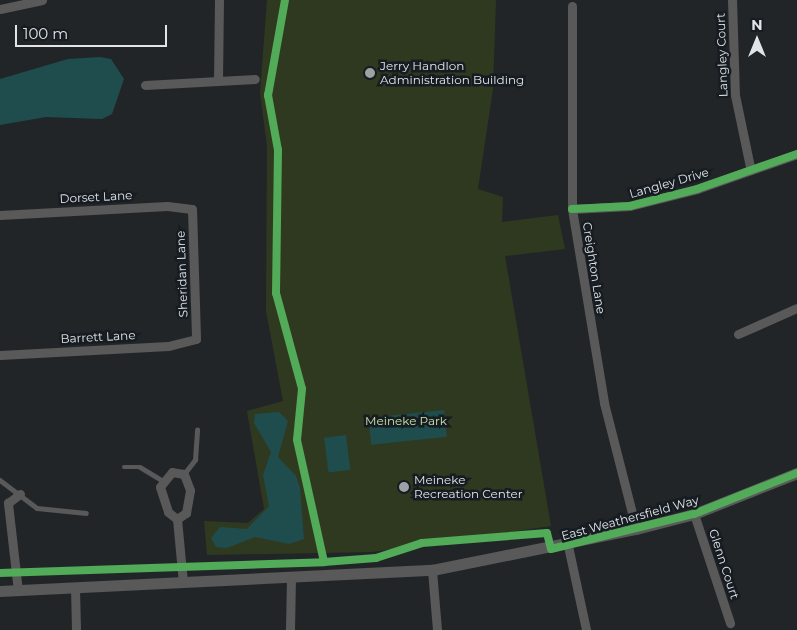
<!DOCTYPE html>
<html>
<head>
<meta charset="utf-8">
<style>
  body { margin:0 }
  #map { position:relative; width:797px; height:630px; overflow:hidden; background:#222528; font-family:Montserrat,sans-serif }
  div>[style] { position:absolute }
  .green>* { inset:0; background:#2f3920 }
  .water>* { inset:0; background:#1f4d4d; transform-origin:0 0 }
  .service>* { height:4.5px; margin:-2.25px; padding:0 2.25px; transform-origin:2.25px; border-radius:2.25px; background:#585958 }
  .minor>* { height:9px; margin:-4.5px; padding:0 4.5px; transform-origin:4.5px; border-radius:4.5px; background:#585958 }
  .tertiary>* { height:11px; margin:-5.5px; padding:0 5.5px; transform-origin:5.5px; border-radius:5.5px; background:#585958 }
  .cycleway>* { height:8px; margin:-4px; padding:0 4px; transform-origin:4px; border-radius:4px; background:#51ab58 }
  .dots>* { width:14px; height:14px; translate:-50% -50%; box-sizing:border-box; border:2px solid #161c21; border-radius:50% }
  span { translate:-50% -50%; white-space:nowrap; text-align:center; line-height:1.15; -webkit-text-stroke:5px #161c21; paint-order:stroke }
  .street-label { font-size:12px; color:#e1e5e8 }
  .poi-label { font-size:12px; color:#e1e5e8 }
  .left { translate:0 -50%; text-align:left }
  .park-label { font-size:12px; color:#cbe4a9 }
  .north { position:absolute; left:732px; top:15px; width:50px; height:50px; -webkit-text-stroke:4px #161c21; paint-order:stroke; rotate:0deg; font-size:14px; font-weight:700; line-height:20px; text-align:center; color:#e1e5e8 }
  .north::after { content:''; display:block; margin:auto; width:18px; height:22px; background:#e1e5e8; clip-path:polygon(50% 0,100% 100%,50% 72%,0 100%) }
  .scale { position:absolute; left:15px; top:25px; width:152px; height:22px; box-sizing:border-box; border:2px solid #e1e5e8; border-top:0; padding-left:6px; font-size:15px; line-height:18px; white-space:nowrap; color:#e1e5e8; -webkit-text-stroke:4px #161c21; paint-order:stroke }
</style>
</head>
<body>
<div id="map">
  <div class="green">
    <div style="clip-path:polygon(267px 0,496px 0,493px 89px,478px 189px,503px 197px,502px 222px,558px 215px,565px 249px,505px 256px,551px 526px,372px 552px,207px 555px,204px 521px,248px 523px,264px 509px,247px 411px,283px 401px,266px 311px,267px 146px,260px 93px)"></div>
  </div>
  <div class="water">
    <div style="clip-path:polygon(100px 57px,111px 59px,124px 79px,112px 114px,102px 119px,46px 117px,0 125px,0 79px,68px 59px)"></div>
    <div style="left:444px;top:410px;width:27px;height:76px;rotate:84deg"></div>
    <div style="clip-path:polygon(279px 412px,288px 421px,278px 457px,296px 476px,300px 488px,304px 539px,289px 544px,255px 537px,227px 548px,216px 547px,211px 538px,220px 527px,247px 529px,269px 506px,263px 475px,271px 452px,254px 423px,255px 414px)"></div>
    <div style="left:346px;top:435px;width:35px;height:22px;rotate:83deg"></div>
  </div>
  <div class="service">
    <div style="left:124px;top:467px;width:16px"></div>
    <div style="left:140px;top:467px;width:26px;rotate:31deg"></div>
    <div style="left:184px;top:474px;width:18px;rotate:-52deg"></div>
    <div style="left:195px;top:460px;width:30px;rotate:-86deg"></div>
    <div style="left:0;top:480px;width:46px;rotate:37.1deg"></div>
    <div style="left:37px;top:508px;width:49px;rotate:5.8deg"></div>
  </div>
  <div class="minor">
    <div style="left:732px;top:0;width:95px;rotate:88.2deg"></div>
    <div style="left:735px;top:95px;width:74px;rotate:78.2deg"></div>
    <div style="left:572px;top:6px;width:203px;rotate:90deg"></div>
    <div style="left:572px;top:209px;width:197px;rotate:80.6deg"></div>
    <div style="left:604px;top:403px;width:130px;rotate:75.7deg"></div>
    <div style="left:0;top:9px;width:43px;rotate:-12.1deg"></div>
    <div style="left:218px;top:81px;width:81px;rotate:-89.3deg"></div>
    <div style="left:145px;top:85px;width:110px;rotate:-3.1deg"></div>
    <div style="left:572px;top:209px;width:58px;rotate:-3deg"></div>
    <div style="left:630px;top:206px;width:69px;rotate:-14.2deg"></div>
    <div style="left:697px;top:189px;width:106px;rotate:-19.3deg"></div>
    <div style="left:0;top:215px;width:167px;rotate:-3.1deg"></div>
    <div style="left:167px;top:206px;width:25px;rotate:7deg"></div>
    <div style="left:192px;top:209px;width:130px;rotate:88.2deg"></div>
    <div style="left:196px;top:339px;width:29px;rotate:166deg"></div>
    <div style="left:168px;top:346px;width:168px;rotate:176.9deg"></div>
    <div style="left:738px;top:334px;width:64px;rotate:-23.8deg"></div>
    <div style="left:694px;top:514px;width:115px;rotate:71.7deg"></div>
    <div style="left:177px;top:519px;width:11px;rotate:-34deg"></div>
    <div style="left:186px;top:513px;width:23px;rotate:-80deg"></div>
    <div style="left:190px;top:490px;width:17px;rotate:-111deg"></div>
    <div style="left:184px;top:474px;width:12px;rotate:-171deg"></div>
    <div style="left:172px;top:472px;width:19px;rotate:129deg"></div>
    <div style="left:160px;top:487px;width:26px;rotate:72deg"></div>
    <div style="left:168px;top:512px;width:11px;rotate:38deg"></div>
    <div style="left:177px;top:519px;width:63px;rotate:84.6deg"></div>
    <div style="left:568px;top:546px;width:85px;rotate:77.8deg"></div>
    <div style="left:432px;top:570px;width:60px;rotate:85.2deg"></div>
    <div style="left:75px;top:588px;width:42px;rotate:88.6deg"></div>
    <div style="left:18px;top:591px;width:89px;rotate:-96.5deg"></div>
    <div style="left:8px;top:503px;width:15px;rotate:-37deg"></div>
    <div style="left:290px;top:630px;width:53px;rotate:-88.9deg"></div>
  </div>
  <div class="tertiary">
    <div style="left:0;top:591px;width:433px;rotate:-2.8deg"></div>
    <div style="left:432px;top:570px;width:208px;rotate:-11.4deg"></div>
    <div style="left:636px;top:529px;width:60px;rotate:-14.5deg"></div>
    <div style="left:694px;top:514px;width:111px;rotate:-21.7deg"></div>
  </div>
  <div class="cycleway">
    <div style="left:285px;top:0;width:97px;rotate:100.1deg"></div>
    <div style="left:268px;top:95px;width:56px;rotate:79.7deg"></div>
    <div style="left:278px;top:150px;width:143px;rotate:90.8deg"></div>
    <div style="left:276px;top:293px;width:99px;rotate:74.8deg"></div>
    <div style="left:302px;top:389px;width:51px;rotate:95.6deg"></div>
    <div style="left:297px;top:440px;width:125px;rotate:77.5deg"></div>
    <div style="left:572px;top:209px;width:58px;rotate:-3deg"></div>
    <div style="left:630px;top:206px;width:69px;rotate:-14.2deg"></div>
    <div style="left:697px;top:189px;width:106px;rotate:-19.3deg"></div>
    <div style="left:0;top:573px;width:324px;rotate:-1.9deg"></div>
    <div style="left:324px;top:562px;width:52px;rotate:-4.4deg"></div>
    <div style="left:376px;top:558px;width:48px;rotate:-18.1deg"></div>
    <div style="left:422px;top:543px;width:125px;rotate:-4.6deg"></div>
    <div style="left:547px;top:533px;width:16px;rotate:76deg"></div>
    <div style="left:551px;top:549px;width:147px;rotate:-13.8deg"></div>
    <div style="left:694px;top:514px;width:111px;rotate:-21.7deg"></div>
  </div>
  <div class="dots">
    <div style="left:370px;top:73px;background:#9ea2a5"></div>
    <div style="left:404px;top:487px;background:#9ea2a5"></div>
  </div>
  <div class="street-label">
    <span style="left:722px;top:55px;rotate:-92deg">Langley Court</span>
    <span style="left:669px;top:183px;rotate:-16deg">Langley Drive</span>
    <span style="left:96px;top:197px;rotate:-3deg">Dorset Lane</span>
    <span style="left:594px;top:268px;rotate:81deg">Creighton Lane</span>
    <span style="left:182px;top:274px;rotate:-92deg">Sheridan Lane</span>
    <span style="left:98px;top:337px;rotate:-3deg">Barrett Lane</span>
    <span style="left:630px;top:518px;rotate:-15deg">East Weathersfield Way</span>
    <span style="left:724px;top:564px;rotate:72deg">Glenn Court</span>
  </div>
  <div class="poi-label">
    <span class="left" style="left:380px;top:73px">Jerry Handlon<br>Administration Building</span>
    <span class="left" style="left:414px;top:487px">Meineke<br>Recreation Center</span>
  </div>
  <div class="park-label">
    <span style="left:406px;top:421px">Meineke Park</span>
  </div>
  <div class="north">N</div>
  <div class="scale">100 m</div>
</div>
</body>
</html>
